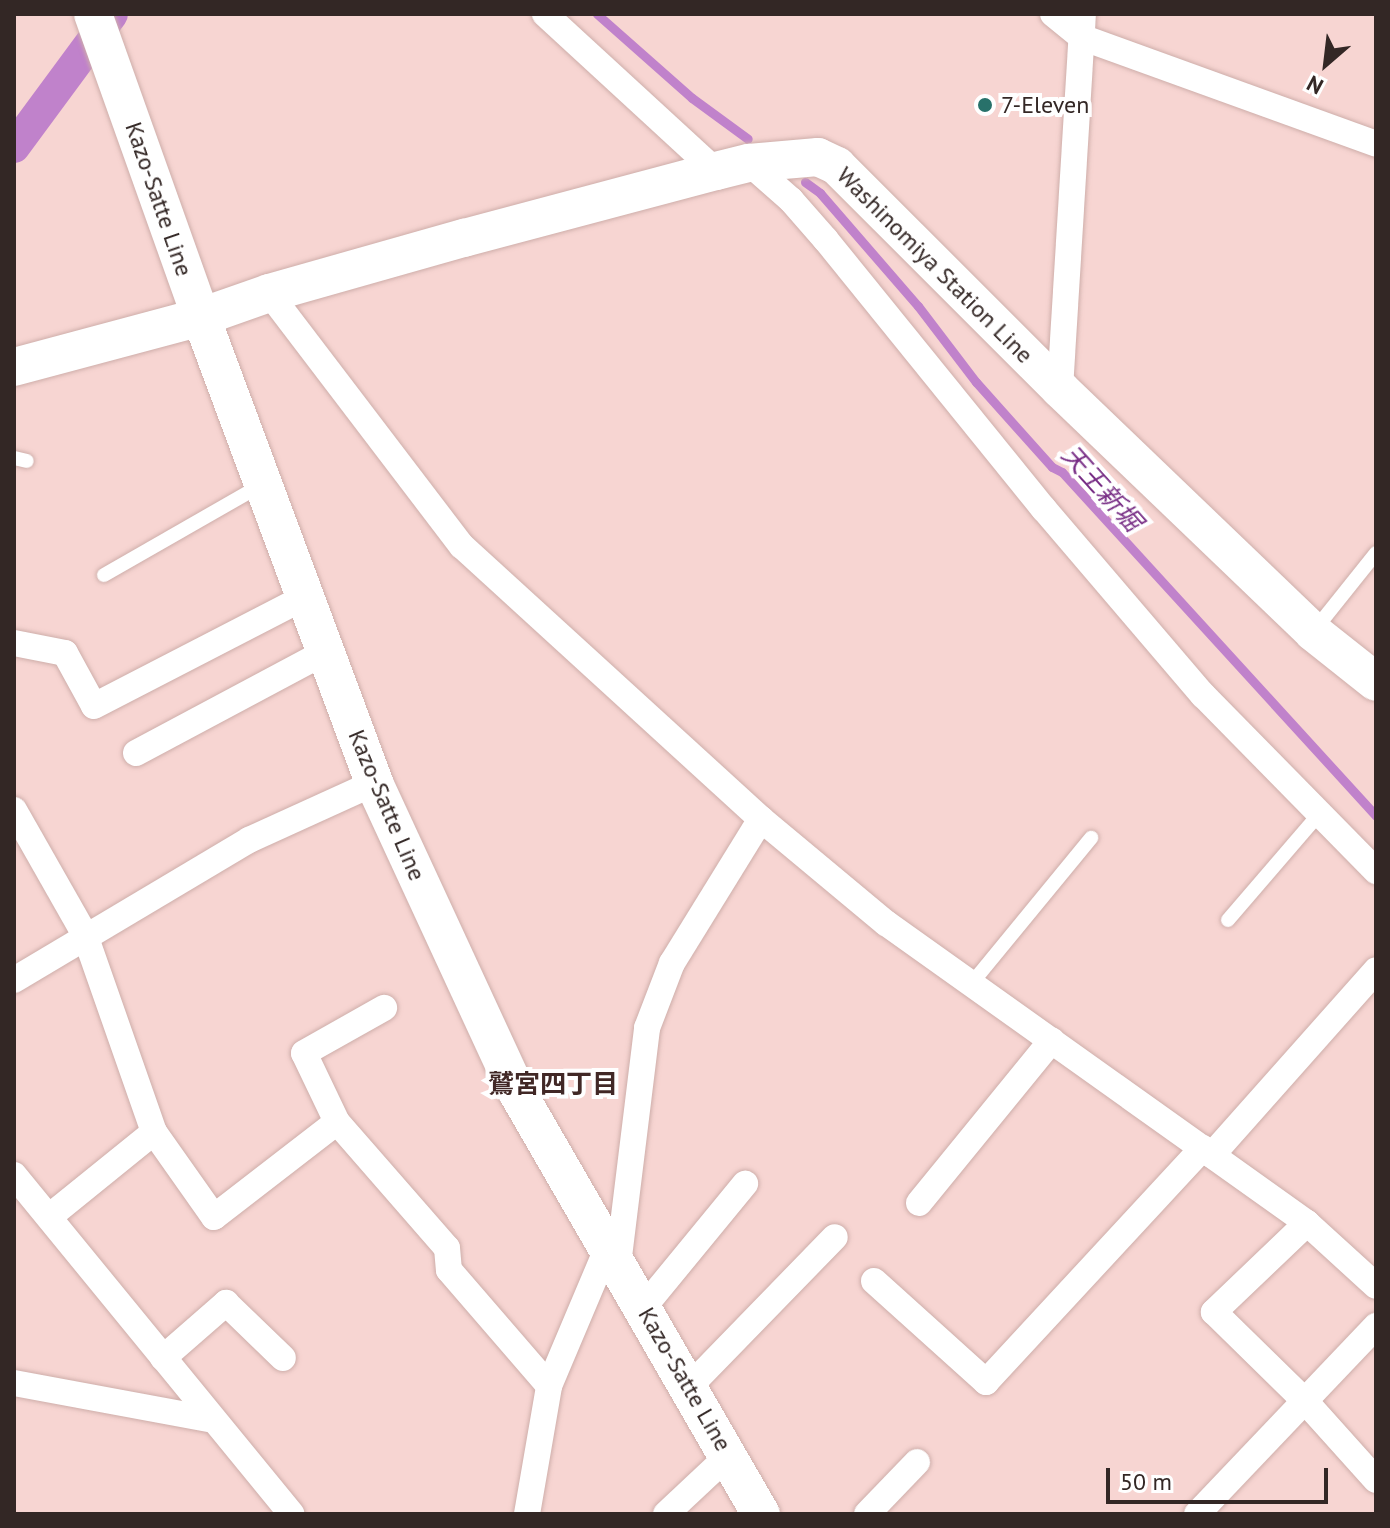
<!DOCTYPE html>
<html>
<head>
<meta charset="utf-8">
<style>
  body { margin:0 }
  #map { position:relative; width:1390px; height:1528px; overflow:hidden; background:#f7d5d2; font-family:"PT Sans","Noto Sans JP",sans-serif }
  div>[style] { position:absolute }
  .stream>* { height:9px; margin:-4.5px; padding:0 4.5px; transform-origin:4.5px; border-radius:4.5px; background:#c082cb }
  .canal>* { height:32px; margin:-16px; padding:0 16px; transform-origin:16px; border-radius:16px; background:#c082cb }
  .roads { filter:drop-shadow(0 0 2px #ceaeaa) drop-shadow(0 0 2px #ceaeaa) }
  .lane>* { height:14px; margin:-7px; padding:0 7px; transform-origin:7px; border-radius:7px; background:#fff }
  .street>* { height:26px; margin:-13px; padding:0 13px; transform-origin:13px; border-radius:13px; background:#fff }
  .secondary>* { height:38px; margin:-19px; padding:0 19px; transform-origin:19px; border-radius:19px; background:#fff }
  .dots>* { width:22px; height:22px; translate:-50% -50%; box-sizing:border-box; border:4px solid #fff; border-radius:50% }
  span { translate:-50% -50%; white-space:nowrap; text-align:center; line-height:1.15; -webkit-text-stroke:8px #fff; paint-order:stroke }
  .poi-label { font-size:24px; color:#332725 }
  .left { translate:0 -50%; text-align:left }
  .street-label { font-size:24px; color:#332725 }
  .water-label { font-size:26px; color:#782e85; font-style:italic }
  .neighbourhood-label { font-size:26px; color:#412826; font-weight:700 }
  .frame { position:absolute; inset:0; border:16px solid #332725; pointer-events:none }
  .north { position:absolute; left:1286px; top:24px; width:80px; height:80px; -webkit-text-stroke:6px #fff; paint-order:stroke; rotate:208deg; font-size:22px; font-weight:700; line-height:32px; text-align:center; color:#332725 }
  .north::after { content:''; display:block; margin:auto; width:28px; height:36px; background:#332725; clip-path:polygon(50% 0,100% 100%,50% 72%,0 100%) }
  .scale { position:absolute; left:1106px; top:1468px; width:222px; height:36px; box-sizing:border-box; border:4px solid #332725; border-top:0; padding-left:10px; font-size:24px; line-height:28px; white-space:nowrap; color:#332725; -webkit-text-stroke:6px #fff; paint-order:stroke }
</style>
</head>
<body>
<div id="map">
  <div class="stream">
    <div style="left:597px;top:14px;width:127px;rotate:41.5deg"></div>
    <div style="left:692px;top:98px;width:69px;rotate:36.2deg"></div>
    <div style="left:805px;top:182px;width:19px;rotate:36deg"></div>
    <div style="left:820px;top:193px;width:150px;rotate:49.1deg"></div>
    <div style="left:918px;top:306px;width:96px;rotate:52.7deg"></div>
    <div style="left:976px;top:382px;width:114px;rotate:48.2deg"></div>
    <div style="left:1052px;top:467px;width:11px;rotate:27deg"></div>
    <div style="left:1062px;top:472px;width:466px;rotate:47.6deg"></div>
  </div>
  <div class="canal">
    <div style="left:14px;top:147px;width:165px;rotate:-53.6deg"></div>
  </div>
  <div class="roads">
    <div class="lane">
      <div style="left:14px;top:458px;width:13px;rotate:13deg"></div>
      <div style="left:104px;top:575px;width:183px;rotate:-29.8deg"></div>
      <div style="left:1313px;top:632px;width:101px;rotate:-51.4deg"></div>
      <div style="left:1228px;top:920px;width:141px;rotate:-49.3deg"></div>
      <div style="left:972px;top:983px;width:188px;rotate:-50.6deg"></div>
    </div>
    <div class="street">
      <div style="left:545px;top:14px;width:232px;rotate:42.6deg"></div>
      <div style="left:1053px;top:14px;width:36px;rotate:39deg"></div>
      <div style="left:1081px;top:37px;width:314px;rotate:19.9deg"></div>
      <div style="left:749px;top:163px;width:56px;rotate:41.4deg"></div>
      <div style="left:791px;top:200px;width:53px;rotate:48.8deg"></div>
      <div style="left:826px;top:240px;width:346px;rotate:51deg"></div>
      <div style="left:1044px;top:509px;width:245px;rotate:49.5deg"></div>
      <div style="left:1203px;top:695px;width:247px;rotate:45.5deg"></div>
      <div style="left:269px;top:293px;width:318px;rotate:52.7deg"></div>
      <div style="left:462px;top:546px;width:405px;rotate:42.4deg"></div>
      <div style="left:761px;top:819px;width:163px;rotate:39.8deg"></div>
      <div style="left:886px;top:923px;width:517px;rotate:35.47deg"></div>
      <div style="left:1307px;top:1223px;width:93px;rotate:42.4deg"></div>
      <div style="left:1060px;top:389px;width:376px;rotate:-86.5deg"></div>
      <div style="left:14px;top:643px;width:52px;rotate:11.1deg"></div>
      <div style="left:65px;top:653px;width:60px;rotate:61.3deg"></div>
      <div style="left:94px;top:706px;width:237px;rotate:-27.3deg"></div>
      <div style="left:136px;top:753px;width:214px;rotate:-28.1deg"></div>
      <div style="left:14px;top:810px;width:144px;rotate:60.4deg"></div>
      <div style="left:85px;top:935px;width:209px;rotate:70.7deg"></div>
      <div style="left:154px;top:1132px;width:135px;rotate:141deg"></div>
      <div style="left:14px;top:980px;width:274px;rotate:-30.8deg"></div>
      <div style="left:249px;top:840px;width:137px;rotate:-24.5deg"></div>
      <div style="left:337px;top:1122px;width:167px;rotate:48.9deg"></div>
      <div style="left:447px;top:1248px;width:22px;rotate:85deg"></div>
      <div style="left:449px;top:1270px;width:153px;rotate:49.2deg"></div>
      <div style="left:154px;top:1132px;width:104px;rotate:54.8deg"></div>
      <div style="left:214px;top:1217px;width:155px;rotate:-37.7deg"></div>
      <div style="left:337px;top:1122px;width:76px;rotate:-115.6deg"></div>
      <div style="left:304px;top:1053px;width:92px;rotate:-29.4deg"></div>
      <div style="left:1212px;top:1155px;width:247px;rotate:-48.4deg"></div>
      <div style="left:14px;top:1175px;width:438px;rotate:50.7deg"></div>
      <div style="left:919px;top:1203px;width:210px;rotate:-50.8deg"></div>
      <div style="left:1307px;top:1223px;width:129px;rotate:136.3deg"></div>
      <div style="left:1214px;top:1312px;width:127px;rotate:44.4deg"></div>
      <div style="left:1305px;top:1401px;width:106px;rotate:48.1deg"></div>
      <div style="left:618px;top:1265px;width:239px;rotate:-83deg"></div>
      <div style="left:647px;top:1028px;width:70px;rotate:-69deg"></div>
      <div style="left:672px;top:963px;width:169px;rotate:-58.3deg"></div>
      <div style="left:874px;top:1281px;width:151px;rotate:42deg"></div>
      <div style="left:986px;top:1382px;width:319px;rotate:-47.2deg"></div>
      <div style="left:643px;top:1308px;width:161px;rotate:-50.6deg"></div>
      <div style="left:163px;top:1358px;width:84px;rotate:-41.1deg"></div>
      <div style="left:226px;top:1303px;width:79px;rotate:44deg"></div>
      <div style="left:14px;top:1383px;width:203px;rotate:10.5deg"></div>
      <div style="left:689px;top:1387px;width:209px;rotate:-45.8deg"></div>
      <div style="left:527px;top:1514px;width:130px;rotate:-80.2deg"></div>
      <div style="left:549px;top:1386px;width:149px;rotate:-67.1deg"></div>
      <div style="left:666px;top:1514px;width:86px;rotate:-43.1deg"></div>
      <div style="left:867px;top:1514px;width:72px;rotate:-46.1deg"></div>
      <div style="left:1197px;top:1514px;width:260px;rotate:-46.4deg"></div>
    </div>
    <div class="secondary">
      <div style="left:93px;top:14px;width:322px;rotate:70.4deg"></div>
      <div style="left:201px;top:317px;width:497px;rotate:69.6deg"></div>
      <div style="left:374px;top:783px;width:338px;rotate:65.2deg"></div>
      <div style="left:516px;top:1090px;width:490px;rotate:60deg"></div>
      <div style="left:14px;top:367px;width:194px;rotate:-15deg"></div>
      <div style="left:201px;top:317px;width:72px;rotate:-19.4deg"></div>
      <div style="left:269px;top:293px;width:203px;rotate:-15.8deg"></div>
      <div style="left:464px;top:238px;width:261px;rotate:-14.9deg"></div>
      <div style="left:716px;top:171px;width:34px;rotate:-14deg"></div>
      <div style="left:749px;top:163px;width:69px;rotate:-5deg"></div>
      <div style="left:818px;top:157px;width:21px;rotate:25deg"></div>
      <div style="left:837px;top:166px;width:315px;rotate:45deg"></div>
      <div style="left:1060px;top:389px;width:351px;rotate:43.8deg"></div>
      <div style="left:1313px;top:632px;width:80px;rotate:38.4deg"></div>
    </div>
  </div>
  <div class="dots">
    <div style="left:985px;top:105px;background:#28716a"></div>
  </div>
  <div class="poi-label">
    <span class="left" style="left:1001px;top:105px">7-Eleven</span>
  </div>
  <div class="street-label">
    <span style="left:159px;top:199px;rotate:71deg">Kazo-Satte Line</span>
    <span style="left:935px;top:265px;rotate:45deg">Washinomiya Station Line</span>
    <span style="left:387px;top:805px;rotate:67deg">Kazo-Satte Line</span>
    <span style="left:685px;top:1379px;rotate:60deg">Kazo-Satte Line</span>
  </div>
  <div class="water-label">
    <span style="left:1102px;top:488px;rotate:48deg">天王新堀</span>
  </div>
  <div class="neighbourhood-label">
    <span style="left:553px;top:1084px">鷲宮四丁目</span>
  </div>
  <div class="frame"></div>
  <div class="north">N</div>
  <div class="scale">50 m</div>
</div>
</body>
</html>
